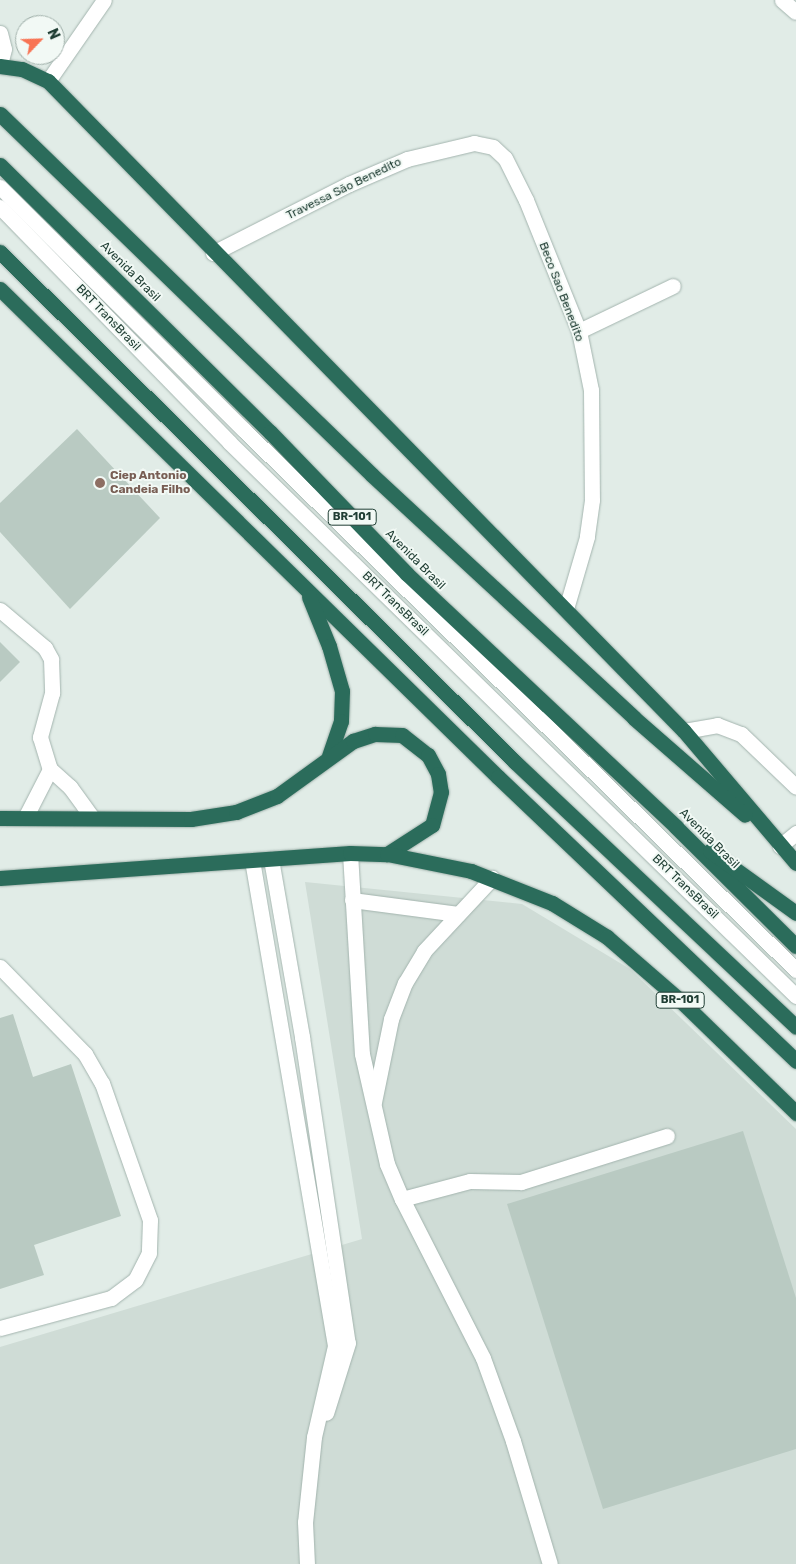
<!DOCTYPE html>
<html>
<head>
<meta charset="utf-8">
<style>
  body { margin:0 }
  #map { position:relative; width:796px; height:1564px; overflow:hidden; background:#e1ece7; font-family:Rubik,sans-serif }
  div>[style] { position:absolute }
  .built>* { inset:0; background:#cfdcd6 }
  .building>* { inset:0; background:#b9cac2 }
  .roads { filter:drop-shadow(0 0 1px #a3b4ae) drop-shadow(0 0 1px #a3b4ae) }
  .minor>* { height:15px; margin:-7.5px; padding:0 7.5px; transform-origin:7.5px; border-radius:7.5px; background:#fff }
  .highway>* { height:15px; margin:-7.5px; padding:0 7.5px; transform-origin:7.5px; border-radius:7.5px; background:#2b6c5b }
  .dots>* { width:14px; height:14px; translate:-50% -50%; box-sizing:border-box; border:2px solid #f2f9f5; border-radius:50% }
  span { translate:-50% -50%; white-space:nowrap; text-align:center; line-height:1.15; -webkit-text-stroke:4px #f2f9f5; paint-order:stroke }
  .shield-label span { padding:1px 4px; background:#f2f9f5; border:1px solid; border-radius:4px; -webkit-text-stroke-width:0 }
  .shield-label { font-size:11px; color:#203e34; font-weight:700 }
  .street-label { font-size:12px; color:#203e34 }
  .education-label { font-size:12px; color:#785e54; font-weight:700 }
  .left { translate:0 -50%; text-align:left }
  .north { position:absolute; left:15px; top:15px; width:50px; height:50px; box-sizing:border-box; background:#f2f9f5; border:1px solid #9eaea8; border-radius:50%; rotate:66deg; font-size:14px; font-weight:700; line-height:20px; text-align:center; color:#203e34 }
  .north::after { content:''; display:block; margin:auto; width:18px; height:22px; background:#f87353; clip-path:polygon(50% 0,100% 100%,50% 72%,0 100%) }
</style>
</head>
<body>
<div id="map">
  <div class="built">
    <div style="clip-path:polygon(305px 882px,522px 904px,630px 969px,796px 1129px,796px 1564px,0 1564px,0 1347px,362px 1239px)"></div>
  </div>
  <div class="building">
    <div style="clip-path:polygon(77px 429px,160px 518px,70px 609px,0 532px,0 503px)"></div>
    <div style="clip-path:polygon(0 642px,20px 662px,0 682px)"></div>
    <div style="clip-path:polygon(13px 1014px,33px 1077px,71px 1064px,121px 1216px,34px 1245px,44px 1275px,0 1289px,0 1018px)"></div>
    <div style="clip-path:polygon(743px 1131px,796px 1298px,796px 1449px,603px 1509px,507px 1204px)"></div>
  </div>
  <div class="roads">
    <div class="minor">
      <div style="left:782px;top:0;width:18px;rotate:41deg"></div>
      <div style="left:0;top:33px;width:16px;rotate:76deg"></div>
      <div style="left:4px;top:49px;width:16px;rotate:105deg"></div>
      <div style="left:48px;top:81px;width:98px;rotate:-55.3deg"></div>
      <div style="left:0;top:187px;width:343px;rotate:44.9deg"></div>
      <div style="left:243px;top:429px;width:774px;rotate:44.37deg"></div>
      <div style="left:0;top:207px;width:328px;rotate:45.7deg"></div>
      <div style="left:229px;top:442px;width:793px;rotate:44.34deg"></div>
      <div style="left:213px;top:253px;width:153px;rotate:-26.9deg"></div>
      <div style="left:349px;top:184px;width:63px;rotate:-23.3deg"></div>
      <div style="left:407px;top:159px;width:69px;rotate:-13.4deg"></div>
      <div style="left:474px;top:143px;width:19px;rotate:12deg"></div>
      <div style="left:493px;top:147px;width:16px;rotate:43deg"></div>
      <div style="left:505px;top:158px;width:47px;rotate:63.4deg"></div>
      <div style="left:526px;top:200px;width:141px;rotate:68deg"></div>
      <div style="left:579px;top:331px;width:60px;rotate:78.5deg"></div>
      <div style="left:591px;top:390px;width:110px;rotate:89.5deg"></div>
      <div style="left:592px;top:500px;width:37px;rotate:98deg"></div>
      <div style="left:587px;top:537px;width:75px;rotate:106.3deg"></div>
      <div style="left:579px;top:331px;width:104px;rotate:-25.6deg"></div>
      <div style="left:0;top:610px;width:59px;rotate:40.2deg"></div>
      <div style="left:45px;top:648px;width:13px;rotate:61deg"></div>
      <div style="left:51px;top:659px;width:34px;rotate:88deg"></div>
      <div style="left:52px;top:693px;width:46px;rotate:105.3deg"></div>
      <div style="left:40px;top:737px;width:34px;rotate:73deg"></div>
      <div style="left:684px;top:731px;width:34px;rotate:-10deg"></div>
      <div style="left:717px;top:725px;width:26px;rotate:21deg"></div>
      <div style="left:741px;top:734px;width:76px;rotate:43.9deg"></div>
      <div style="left:26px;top:816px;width:53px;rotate:-62.9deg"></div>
      <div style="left:50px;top:769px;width:27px;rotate:42deg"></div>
      <div style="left:70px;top:787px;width:37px;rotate:54deg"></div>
      <div style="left:780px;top:846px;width:21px;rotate:-39deg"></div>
      <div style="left:350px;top:853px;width:201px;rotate:86.6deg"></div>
      <div style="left:362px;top:1054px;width:113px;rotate:77.2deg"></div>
      <div style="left:387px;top:1164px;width:38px;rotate:67deg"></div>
      <div style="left:402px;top:1199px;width:178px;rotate:63deg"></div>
      <div style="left:483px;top:1358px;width:88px;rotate:70.1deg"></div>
      <div style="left:513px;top:1441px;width:128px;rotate:73.3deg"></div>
      <div style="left:271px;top:859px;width:181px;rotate:80.1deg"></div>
      <div style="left:302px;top:1037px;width:309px;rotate:81.5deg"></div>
      <div style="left:348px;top:1343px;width:73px;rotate:107.4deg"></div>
      <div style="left:252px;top:860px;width:493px;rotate:80.3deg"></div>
      <div style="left:335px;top:1346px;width:93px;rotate:103deg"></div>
      <div style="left:314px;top:1437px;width:85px;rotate:96deg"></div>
      <div style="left:305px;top:1522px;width:42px;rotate:87.3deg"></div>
      <div style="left:352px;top:900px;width:107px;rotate:7.5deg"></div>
      <div style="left:0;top:967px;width:122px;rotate:45.7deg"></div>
      <div style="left:85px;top:1054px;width:34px;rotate:60deg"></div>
      <div style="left:102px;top:1083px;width:145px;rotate:70.7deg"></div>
      <div style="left:150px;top:1220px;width:33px;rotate:92deg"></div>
      <div style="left:149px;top:1253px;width:30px;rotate:117deg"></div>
      <div style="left:135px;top:1280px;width:30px;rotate:143deg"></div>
      <div style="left:111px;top:1298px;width:115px;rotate:164.9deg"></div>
      <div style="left:374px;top:1102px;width:85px;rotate:-78.4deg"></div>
      <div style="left:391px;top:1019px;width:39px;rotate:-69deg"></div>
      <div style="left:405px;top:983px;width:37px;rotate:-59deg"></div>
      <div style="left:424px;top:951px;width:100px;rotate:-47deg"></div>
      <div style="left:402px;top:1199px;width:70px;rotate:-14.8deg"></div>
      <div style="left:470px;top:1181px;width:51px;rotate:1.1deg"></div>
      <div style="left:521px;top:1182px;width:153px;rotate:-17.5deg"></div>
    </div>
    <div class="highway">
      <div style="left:0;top:66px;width:22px;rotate:8deg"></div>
      <div style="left:22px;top:69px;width:29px;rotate:25deg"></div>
      <div style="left:48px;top:81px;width:909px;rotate:45.62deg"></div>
      <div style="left:684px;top:731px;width:173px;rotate:49.7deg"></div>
      <div style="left:0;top:114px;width:518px;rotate:44.14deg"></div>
      <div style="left:372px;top:475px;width:357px;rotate:42.8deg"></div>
      <div style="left:634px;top:718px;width:147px;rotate:41.1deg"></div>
      <div style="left:0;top:165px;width:380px;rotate:44.7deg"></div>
      <div style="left:270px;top:432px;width:197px;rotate:46deg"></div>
      <div style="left:407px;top:574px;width:369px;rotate:43.2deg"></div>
      <div style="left:676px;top:827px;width:169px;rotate:44.8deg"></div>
      <div style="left:0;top:252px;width:725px;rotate:44.72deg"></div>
      <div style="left:515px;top:762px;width:386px;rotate:43.3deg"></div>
      <div style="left:0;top:289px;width:697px;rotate:44.42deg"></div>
      <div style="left:498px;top:777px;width:412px;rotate:43.6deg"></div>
      <div style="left:309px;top:597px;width:53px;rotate:67.8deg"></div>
      <div style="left:329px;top:646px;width:47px;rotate:73.9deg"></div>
      <div style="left:342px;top:691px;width:30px;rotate:92deg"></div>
      <div style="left:341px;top:721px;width:37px;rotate:109deg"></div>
      <div style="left:0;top:818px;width:191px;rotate:0.3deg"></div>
      <div style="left:191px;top:819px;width:46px;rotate:-8.8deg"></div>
      <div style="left:236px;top:812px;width:44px;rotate:-21.3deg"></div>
      <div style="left:277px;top:796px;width:94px;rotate:-35.9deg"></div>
      <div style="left:353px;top:741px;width:23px;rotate:-18deg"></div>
      <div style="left:375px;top:734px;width:27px;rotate:2deg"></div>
      <div style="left:402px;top:735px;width:33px;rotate:38deg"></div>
      <div style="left:428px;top:755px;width:21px;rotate:62deg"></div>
      <div style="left:438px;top:774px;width:18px;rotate:81deg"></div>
      <div style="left:441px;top:792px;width:34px;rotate:105deg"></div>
      <div style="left:432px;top:825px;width:54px;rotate:147.2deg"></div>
      <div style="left:710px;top:851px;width:106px;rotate:35.8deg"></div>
      <div style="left:0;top:878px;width:351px;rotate:-4.1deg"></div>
      <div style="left:350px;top:853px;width:37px;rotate:2deg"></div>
      <div style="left:387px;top:854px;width:86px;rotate:11.4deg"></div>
      <div style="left:471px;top:871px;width:87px;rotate:21.6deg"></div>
      <div style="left:552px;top:903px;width:65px;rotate:31.7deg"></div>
      <div style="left:607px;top:937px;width:98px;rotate:40.9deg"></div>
      <div style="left:681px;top:1001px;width:161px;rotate:44.2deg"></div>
    </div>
  </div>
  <div class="dots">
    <div style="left:100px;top:483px;background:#8d6e63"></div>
  </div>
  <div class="shield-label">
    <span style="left:352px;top:517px">BR-101</span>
    <span style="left:680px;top:1000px">BR-101</span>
  </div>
  <div class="street-label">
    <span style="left:344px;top:189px;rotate:-26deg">Travessa Sāo Benedito</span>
    <span style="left:130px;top:272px;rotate:45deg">Avenida Brasil</span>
    <span style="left:561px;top:292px;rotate:69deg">Beco Sao Benedito</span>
    <span style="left:108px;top:318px;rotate:46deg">BRT TransBrasil</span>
    <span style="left:415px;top:560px;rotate:45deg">Avenida Brasil</span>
    <span style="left:395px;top:604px;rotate:44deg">BRT TransBrasil</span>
    <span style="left:709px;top:839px;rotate:45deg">Avenida Brasil</span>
    <span style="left:685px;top:887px;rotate:44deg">BRT TransBrasil</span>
  </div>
  <div class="education-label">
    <span class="left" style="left:110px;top:483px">Ciep Antonio<br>Candeia Filho</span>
  </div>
  <div class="north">N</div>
</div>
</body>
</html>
